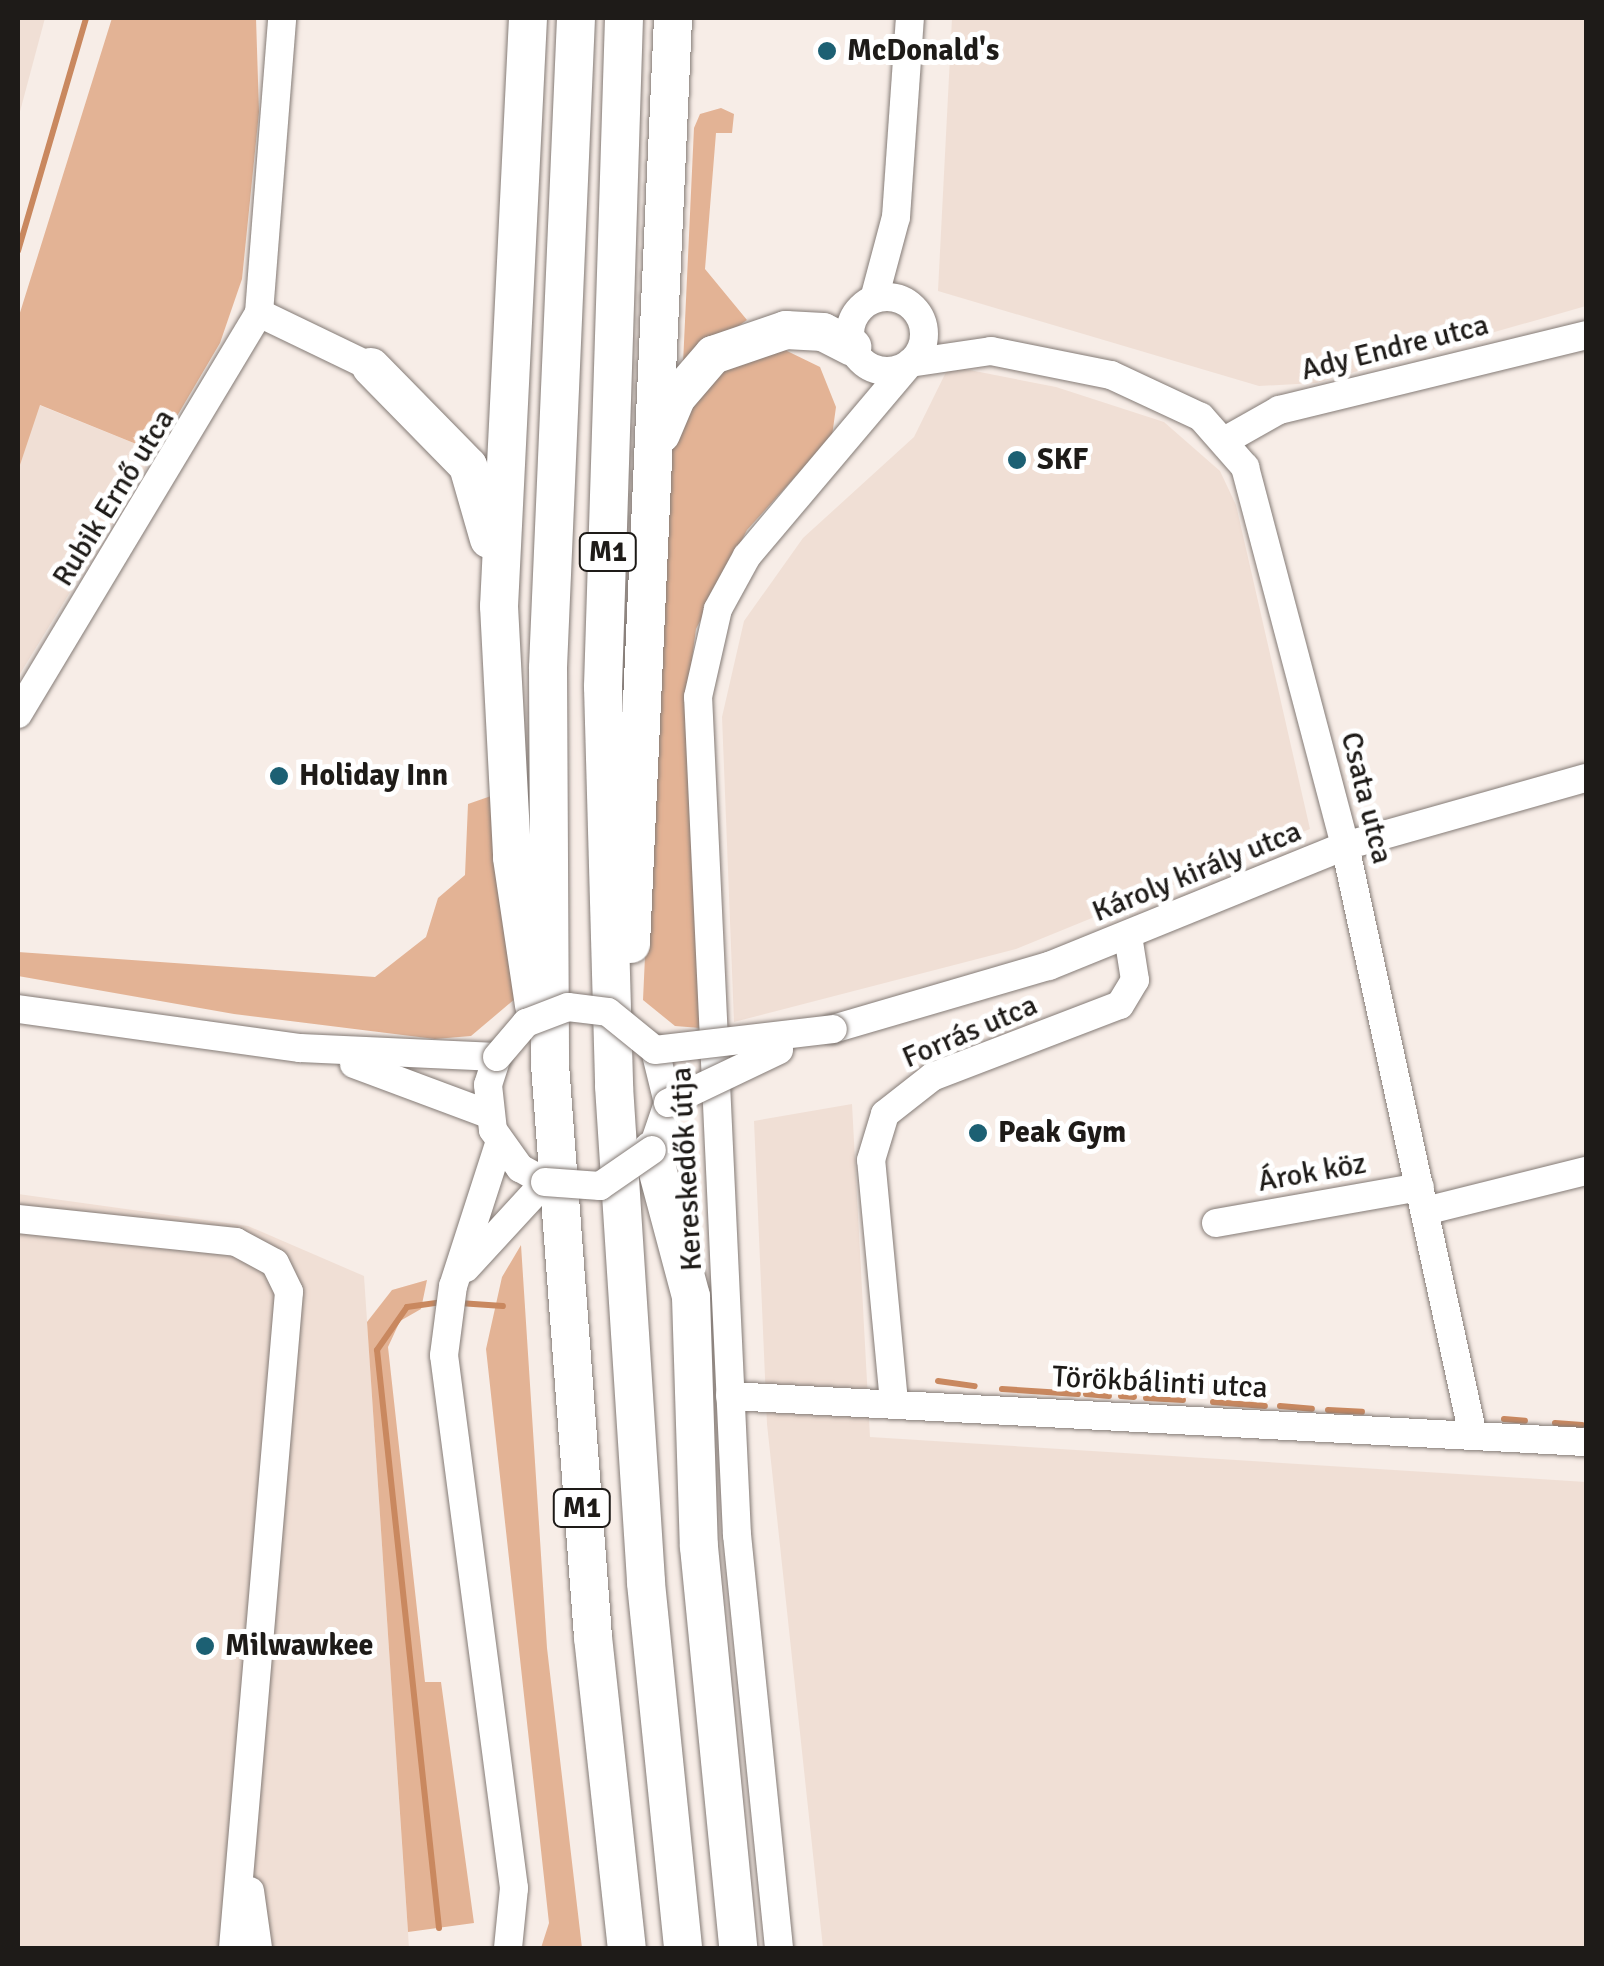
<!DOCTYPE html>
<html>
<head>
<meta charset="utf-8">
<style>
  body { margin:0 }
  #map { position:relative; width:1604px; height:1966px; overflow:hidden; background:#f7ede7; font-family:Signika,sans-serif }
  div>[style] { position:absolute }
  .built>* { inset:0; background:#f0dfd5 }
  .green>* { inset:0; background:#e3b395 }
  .stream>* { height:6px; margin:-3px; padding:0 3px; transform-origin:3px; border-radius:3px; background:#c9885f }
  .roads { filter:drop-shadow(0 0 2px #847b76) drop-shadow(0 0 2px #847b76) }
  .minor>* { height:28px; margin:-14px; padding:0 14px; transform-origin:14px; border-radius:14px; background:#fff }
  .minor>.ring { margin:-14px; padding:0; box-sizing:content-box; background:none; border:28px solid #fff; border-radius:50% }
  .highway>* { height:38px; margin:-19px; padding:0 19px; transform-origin:19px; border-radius:19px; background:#fff }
  .bridges { filter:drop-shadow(0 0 2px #847b76) drop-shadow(0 0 2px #847b76) }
  .minor-bridge>* { height:28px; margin:-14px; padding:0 14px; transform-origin:14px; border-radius:14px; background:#fff }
  .dots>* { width:28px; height:28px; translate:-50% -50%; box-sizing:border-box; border:5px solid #fff; border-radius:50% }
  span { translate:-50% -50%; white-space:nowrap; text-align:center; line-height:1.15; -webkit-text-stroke:10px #fff; paint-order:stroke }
  .shield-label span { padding:2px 8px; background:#fff; border:2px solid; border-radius:8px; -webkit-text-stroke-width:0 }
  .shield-label { font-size:28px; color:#1e1b18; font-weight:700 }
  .poi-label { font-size:30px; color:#1e1b18; font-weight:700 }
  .left { translate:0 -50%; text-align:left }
  .street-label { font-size:30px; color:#1e1b18 }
  .frame { position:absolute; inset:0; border:20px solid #1e1b18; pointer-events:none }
</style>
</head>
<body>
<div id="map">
  <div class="built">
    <div style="clip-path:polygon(18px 18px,45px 18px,18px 119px)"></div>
    <div style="clip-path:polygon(952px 18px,1586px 18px,1586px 306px,1316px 383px,1259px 386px,938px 291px)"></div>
    <div style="clip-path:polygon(949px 366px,1056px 387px,1164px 422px,1220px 471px,1236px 505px,1310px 829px,1016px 949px,734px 1022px,722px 717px,744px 621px,803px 538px,914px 437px)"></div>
    <div style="clip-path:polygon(39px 405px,156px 452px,18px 677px,18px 471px)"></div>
    <div style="clip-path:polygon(852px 1104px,870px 1437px,1586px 1482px,1586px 1948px,823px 1948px,767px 1424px,754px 1121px)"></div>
    <div style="clip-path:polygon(18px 1194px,248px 1226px,364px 1276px,409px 1948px,18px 1948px)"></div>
  </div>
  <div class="green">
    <div style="clip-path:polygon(112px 18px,256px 18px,259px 112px,242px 279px,220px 343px,156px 452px,40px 405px,18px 471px,18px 319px)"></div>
    <div style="clip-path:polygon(721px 108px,734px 114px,732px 133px,716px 133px,705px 269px,747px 320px,683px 364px,694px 128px,700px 114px)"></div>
    <div style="clip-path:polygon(785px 350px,820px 367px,836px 407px,832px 436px,747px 530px,696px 629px,685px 711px,700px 1028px,675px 1026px,643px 1000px,668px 458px,699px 378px)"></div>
    <div style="clip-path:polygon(491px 796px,516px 998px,471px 1036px,435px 1039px,234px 1014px,18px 976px,18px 952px,375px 977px,426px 937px,438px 898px,465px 875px,468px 804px)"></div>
    <div style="clip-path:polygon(521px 1245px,547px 1648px,582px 1948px,541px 1948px,549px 1923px,486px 1349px,502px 1277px)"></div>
    <div style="clip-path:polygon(427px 1280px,421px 1309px,400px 1321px,388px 1347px,425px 1682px,441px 1682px,474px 1923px,408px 1932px,367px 1322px,392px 1290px)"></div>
  </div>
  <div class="stream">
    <div style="left:18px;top:251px;width:243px;rotate:-73.7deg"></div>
    <div style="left:459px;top:1303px;width:44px;rotate:3.9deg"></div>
    <div style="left:938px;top:1381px;width:37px;rotate:8deg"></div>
    <div style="left:1002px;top:1389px;width:76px;rotate:3.8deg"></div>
    <div style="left:1086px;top:1394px;width:23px;rotate:5deg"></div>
    <div style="left:1121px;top:1396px;width:13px;rotate:4deg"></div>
    <div style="left:1146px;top:1398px;width:37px;rotate:3deg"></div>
    <div style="left:1213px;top:1402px;width:52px;rotate:4.4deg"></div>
    <div style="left:1280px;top:1406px;width:32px;rotate:5deg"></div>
    <div style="left:1328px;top:1410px;width:34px;rotate:3deg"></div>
    <div style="left:1504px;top:1419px;width:21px;rotate:5deg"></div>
    <div style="left:1555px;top:1423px;width:27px;rotate:4deg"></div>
    <div style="left:439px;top:1928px;width:581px;rotate:-96.12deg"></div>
    <div style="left:377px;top:1350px;width:52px;rotate:-55.1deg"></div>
    <div style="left:407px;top:1307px;width:35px;rotate:-8deg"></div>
  </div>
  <div class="roads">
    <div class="minor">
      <div class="ring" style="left:850px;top:297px;width:46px;height:46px"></div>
      <div style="left:874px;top:299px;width:85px;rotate:-75deg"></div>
      <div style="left:896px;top:217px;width:199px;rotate:-86deg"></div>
      <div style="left:259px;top:313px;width:124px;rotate:25.7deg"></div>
      <div style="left:1226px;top:440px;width:61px;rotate:-29.5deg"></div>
      <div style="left:1279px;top:410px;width:316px;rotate:-13.7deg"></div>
      <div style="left:18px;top:714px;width:468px;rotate:-59deg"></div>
      <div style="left:259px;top:313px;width:296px;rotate:-85.5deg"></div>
      <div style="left:18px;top:1009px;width:285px;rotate:7.9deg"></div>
      <div style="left:300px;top:1048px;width:197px;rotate:2.6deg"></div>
      <div style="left:497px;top:1057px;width:29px;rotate:108deg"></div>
      <div style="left:488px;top:1085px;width:45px;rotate:83.7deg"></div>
      <div style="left:493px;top:1130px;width:47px;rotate:54.6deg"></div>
      <div style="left:520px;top:1168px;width:29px;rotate:29deg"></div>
      <div style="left:545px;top:1182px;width:117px;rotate:132.6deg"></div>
      <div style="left:833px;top:1029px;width:225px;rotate:-16.3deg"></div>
      <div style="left:1049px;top:966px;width:319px;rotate:-22.1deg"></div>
      <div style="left:1345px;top:846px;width:250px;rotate:-15.8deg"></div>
      <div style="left:354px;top:1064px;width:143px;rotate:20.5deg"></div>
      <div style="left:499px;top:1144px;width:149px;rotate:107.9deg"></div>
      <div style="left:453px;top:1286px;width:70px;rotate:97.4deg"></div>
      <div style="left:444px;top:1355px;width:538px;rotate:82.52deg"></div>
      <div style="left:514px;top:1888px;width:60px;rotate:95.7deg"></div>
      <div style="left:652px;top:1150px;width:50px;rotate:-71.2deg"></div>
      <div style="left:668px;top:1103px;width:55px;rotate:-103.8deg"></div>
      <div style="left:1425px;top:1211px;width:166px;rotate:-14deg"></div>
      <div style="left:18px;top:1219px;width:219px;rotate:6deg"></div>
      <div style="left:236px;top:1242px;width:44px;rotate:28.3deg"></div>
      <div style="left:275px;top:1263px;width:32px;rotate:64deg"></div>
      <div style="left:289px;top:1292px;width:658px;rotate:94.88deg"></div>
      <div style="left:1216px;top:1223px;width:207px;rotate:-10deg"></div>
      <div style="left:730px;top:1396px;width:857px;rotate:3.08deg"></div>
      <div style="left:894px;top:1402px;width:243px;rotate:-95.4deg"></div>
      <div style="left:871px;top:1160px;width:48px;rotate:-73.1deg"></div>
      <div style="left:885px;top:1114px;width:60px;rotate:-38.2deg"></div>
      <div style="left:932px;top:1077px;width:201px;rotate:-21deg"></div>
      <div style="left:1120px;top:1005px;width:29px;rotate:-59deg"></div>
      <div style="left:1135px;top:980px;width:45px;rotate:-99deg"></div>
      <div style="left:250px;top:1891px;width:58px;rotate:82deg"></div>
      <div style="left:779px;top:1948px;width:415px;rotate:-95.8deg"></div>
      <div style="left:737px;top:1535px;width:839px;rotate:-92.66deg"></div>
      <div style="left:698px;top:697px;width:90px;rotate:-77.2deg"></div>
      <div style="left:718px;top:609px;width:60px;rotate:-61.3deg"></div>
      <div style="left:747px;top:556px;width:253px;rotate:-49.8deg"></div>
      <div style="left:910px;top:363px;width:82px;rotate:-8.4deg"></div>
      <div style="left:991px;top:351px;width:122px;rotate:11.3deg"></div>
      <div style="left:1111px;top:375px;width:99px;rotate:25deg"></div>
      <div style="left:1201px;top:417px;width:67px;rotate:48.7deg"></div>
      <div style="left:1245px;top:467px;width:392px;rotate:75.2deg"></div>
      <div style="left:1345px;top:846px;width:599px;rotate:77.75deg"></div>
    </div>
    <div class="highway">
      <div style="left:528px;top:18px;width:589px;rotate:92.82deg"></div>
      <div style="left:499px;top:606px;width:252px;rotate:87deg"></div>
      <div style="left:512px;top:858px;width:149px;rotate:81.5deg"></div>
      <div style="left:576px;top:18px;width:651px;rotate:92.47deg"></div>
      <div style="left:548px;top:668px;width:397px;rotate:89.7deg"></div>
      <div style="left:550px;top:1065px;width:574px;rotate:85.7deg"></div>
      <div style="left:593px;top:1637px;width:313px;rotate:83.8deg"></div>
      <div style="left:624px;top:18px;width:669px;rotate:91.8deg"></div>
      <div style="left:603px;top:687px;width:399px;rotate:88.4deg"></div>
      <div style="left:614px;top:1086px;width:498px;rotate:86.3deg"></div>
      <div style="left:646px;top:1583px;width:367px;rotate:84.2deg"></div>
      <div style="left:371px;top:367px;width:139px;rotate:45.6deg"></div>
      <div style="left:468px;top:466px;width:76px;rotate:74deg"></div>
      <div style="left:661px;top:434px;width:39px;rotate:-67deg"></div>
      <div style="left:676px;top:398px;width:57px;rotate:-49.3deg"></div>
      <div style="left:713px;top:355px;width:77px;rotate:-18.9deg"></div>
      <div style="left:786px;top:330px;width:37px;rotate:3deg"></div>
      <div style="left:823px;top:332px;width:33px;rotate:27deg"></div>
      <div style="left:631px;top:944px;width:927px;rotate:-87.4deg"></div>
      <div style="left:652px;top:1150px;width:152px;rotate:75.1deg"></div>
      <div style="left:691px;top:1297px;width:250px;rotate:88.2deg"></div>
      <div style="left:699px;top:1547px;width:403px;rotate:84.4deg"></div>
    </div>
  </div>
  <div class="bridges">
    <div class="minor-bridge">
      <div style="left:497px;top:1057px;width:45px;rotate:-49.5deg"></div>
      <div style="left:526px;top:1023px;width:45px;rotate:-20.9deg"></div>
      <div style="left:568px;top:1007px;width:40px;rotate:7.1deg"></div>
      <div style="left:608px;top:1012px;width:60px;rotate:39deg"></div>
      <div style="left:655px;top:1050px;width:179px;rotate:-6.7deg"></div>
      <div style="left:668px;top:1103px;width:123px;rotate:-25.5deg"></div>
      <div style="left:545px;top:1182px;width:55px;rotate:4.2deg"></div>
      <div style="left:600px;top:1186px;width:63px;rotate:-34.7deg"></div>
    </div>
  </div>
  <div class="dots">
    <div style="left:827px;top:51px;background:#1c6073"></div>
    <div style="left:1017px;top:460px;background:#1c6073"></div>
    <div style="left:279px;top:776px;background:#1c6073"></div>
    <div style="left:978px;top:1133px;background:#1c6073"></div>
    <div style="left:205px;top:1646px;background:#1c6073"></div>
  </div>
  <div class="shield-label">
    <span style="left:608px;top:552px">M1</span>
    <span style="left:582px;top:1508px">M1</span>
  </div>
  <div class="poi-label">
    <span class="left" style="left:847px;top:51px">McDonald's</span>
    <span class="left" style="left:1037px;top:460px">SKF</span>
    <span class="left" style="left:299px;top:776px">Holiday Inn</span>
    <span class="left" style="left:998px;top:1133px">Peak Gym</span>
    <span class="left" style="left:225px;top:1646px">Milwawkee</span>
  </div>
  <div class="street-label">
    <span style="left:1395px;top:348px;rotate:-14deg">Ady Endre utca</span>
    <span style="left:114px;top:498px;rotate:-58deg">Rubik Ernő utca</span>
    <span style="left:1366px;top:798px;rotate:76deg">Csata utca</span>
    <span style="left:1197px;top:872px;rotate:-22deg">Károly király utca</span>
    <span style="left:970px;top:1032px;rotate:-23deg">Forrás utca</span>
    <span style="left:687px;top:1169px;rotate:-93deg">Kereskedők útja</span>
    <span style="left:1312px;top:1173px;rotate:-10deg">Árok köz</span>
    <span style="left:1160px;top:1383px;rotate:3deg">Törökbálinti utca</span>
  </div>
  <div class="frame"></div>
</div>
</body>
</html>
